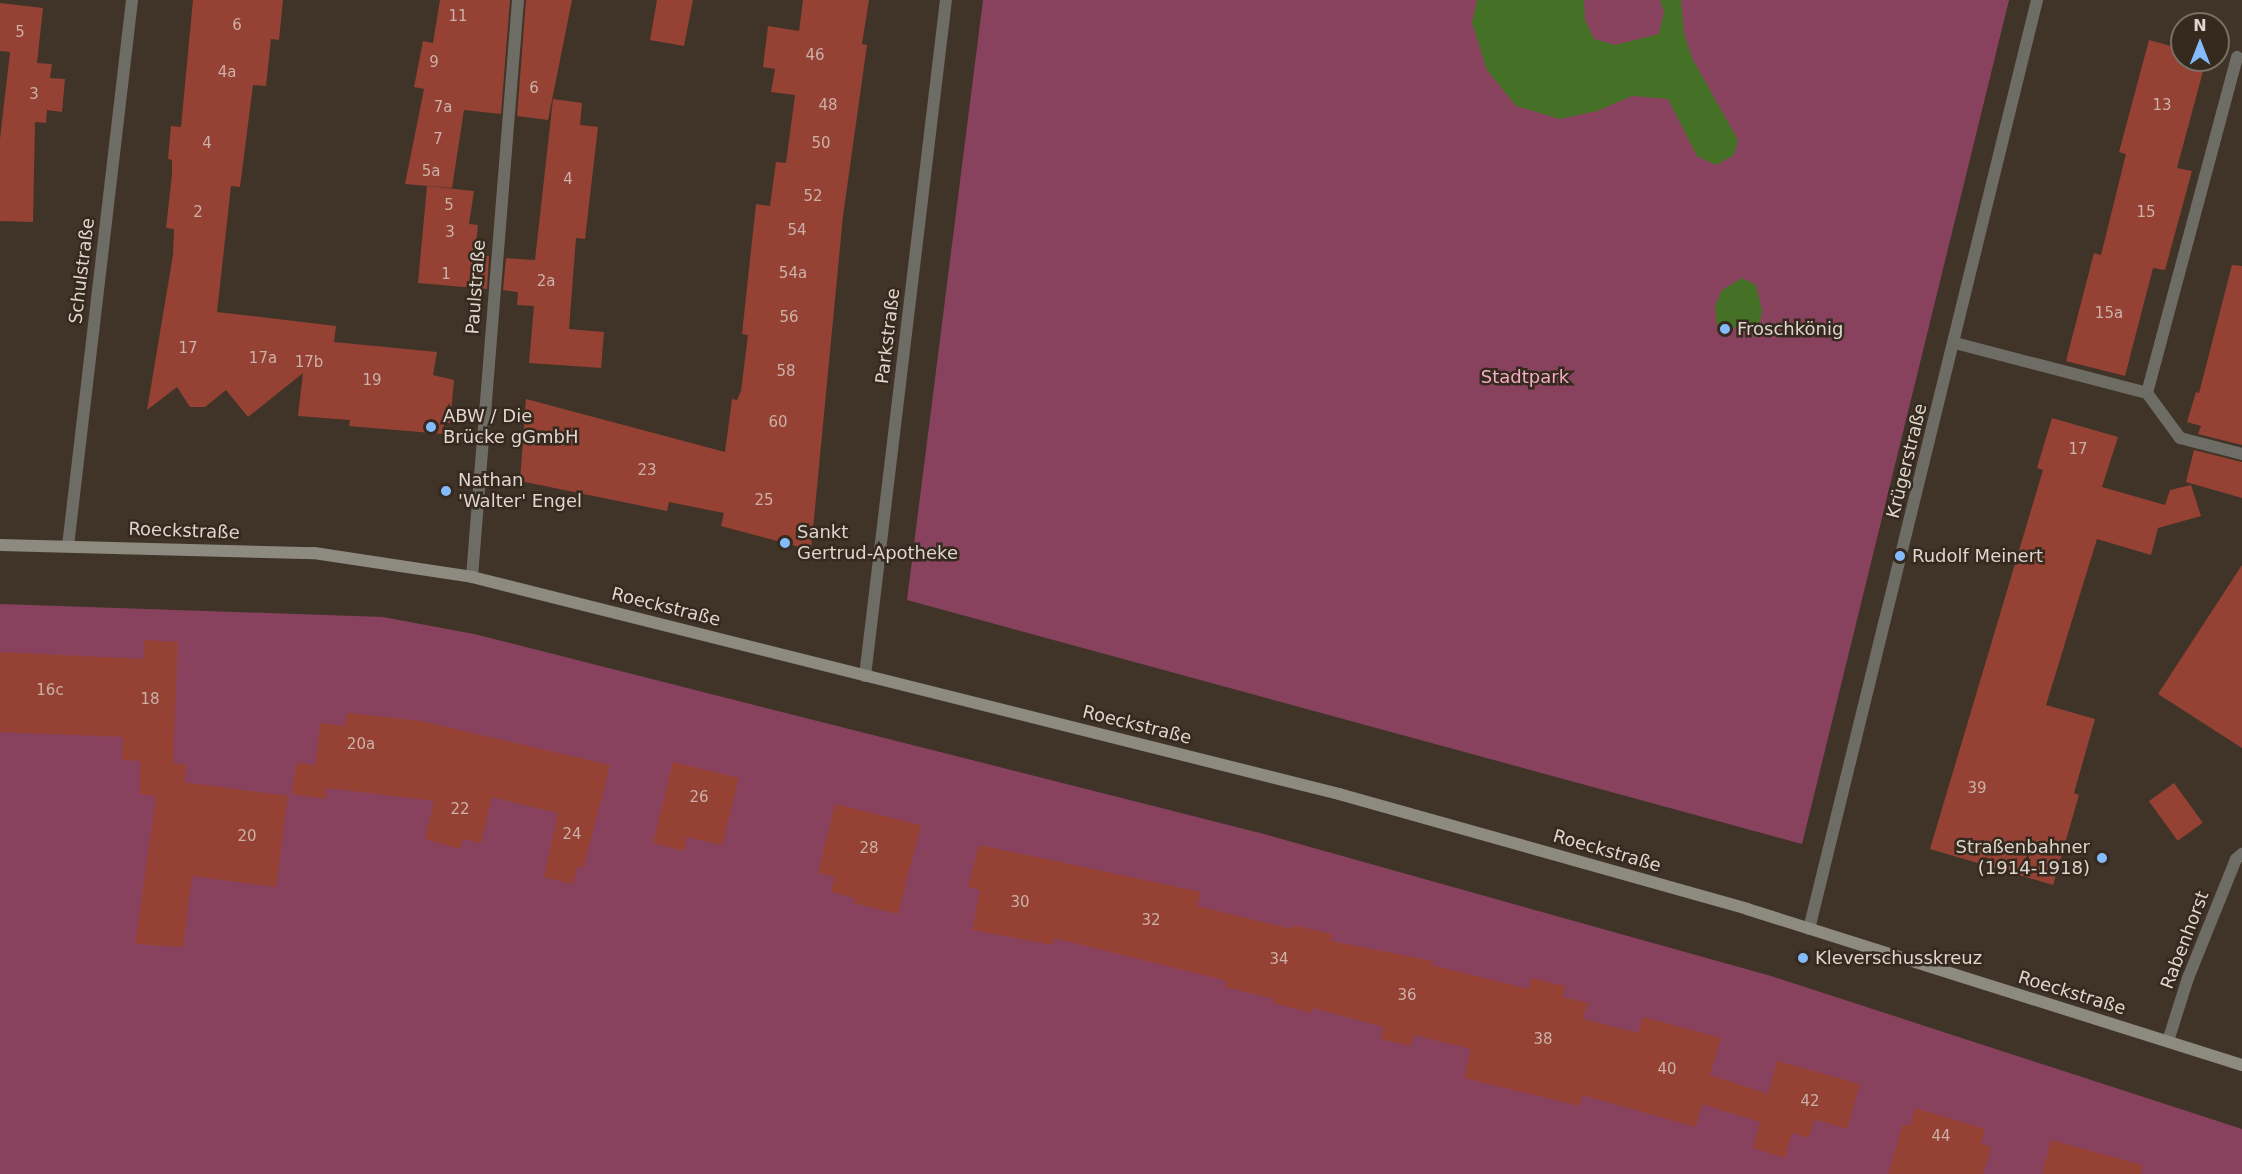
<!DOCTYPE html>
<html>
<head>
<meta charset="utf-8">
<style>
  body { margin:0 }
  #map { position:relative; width:2242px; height:1174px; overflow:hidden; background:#403429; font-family:"DejaVu Sans",sans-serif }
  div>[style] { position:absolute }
  .green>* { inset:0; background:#89425e }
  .water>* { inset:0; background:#447126 }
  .building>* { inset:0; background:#954134; transform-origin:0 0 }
  .lane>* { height:12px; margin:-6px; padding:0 6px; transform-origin:6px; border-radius:6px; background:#6e6d65 }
  .street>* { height:12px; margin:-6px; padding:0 6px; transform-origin:6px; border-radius:6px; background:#6e6d65 }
  .secondary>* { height:12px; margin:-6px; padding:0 6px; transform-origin:6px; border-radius:6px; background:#8d8b7f }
  .dots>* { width:16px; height:16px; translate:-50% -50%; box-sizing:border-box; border:3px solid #362a1f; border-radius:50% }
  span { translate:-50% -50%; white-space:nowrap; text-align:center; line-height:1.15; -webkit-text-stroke:5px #362a1f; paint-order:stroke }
  .number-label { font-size:15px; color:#ccb1a8 }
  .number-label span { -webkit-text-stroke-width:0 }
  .street-label { font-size:18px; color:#ded6cf }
  .poi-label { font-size:18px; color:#ded6cf }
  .left { translate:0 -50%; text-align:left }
  .right { translate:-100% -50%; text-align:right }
  .park-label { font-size:18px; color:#f3adc6 }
  .north { position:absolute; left:2170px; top:12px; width:60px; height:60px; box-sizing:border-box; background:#362a1f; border:2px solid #796f65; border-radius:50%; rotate:0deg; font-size:16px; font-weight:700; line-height:24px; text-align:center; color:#ded6cf }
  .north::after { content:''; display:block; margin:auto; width:21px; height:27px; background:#84bcfb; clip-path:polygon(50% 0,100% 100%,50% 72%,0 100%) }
</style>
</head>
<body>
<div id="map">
  <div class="green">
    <div style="clip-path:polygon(983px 0,2009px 0,1802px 844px,907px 600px)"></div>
    <div style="clip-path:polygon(0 604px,383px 617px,474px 634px,1260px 833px,1771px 976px,2242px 1129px,2242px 1174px,0 1174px)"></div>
  </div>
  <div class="water">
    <div style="clip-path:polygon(1477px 0,1584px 0,1585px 20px,1594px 39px,1615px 45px,1659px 34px,1664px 12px,1660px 0,1681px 0,1684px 33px,1692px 58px,1738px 140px,1734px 155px,1716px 165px,1697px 156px,1668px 99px,1632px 96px,1597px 111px,1560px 119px,1516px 106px,1487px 70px,1472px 23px)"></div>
    <div style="clip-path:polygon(1742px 278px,1756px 285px,1762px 310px,1760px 324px,1725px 329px,1717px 325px,1715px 307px,1722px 290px)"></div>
  </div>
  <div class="building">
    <div style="clip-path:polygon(193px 0,283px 0,279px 40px,271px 39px,266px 86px,253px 85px,240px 187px,231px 186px,217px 312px,336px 326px,334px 342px,437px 352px,433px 375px,454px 380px,450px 423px,444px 422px,443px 434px,349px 426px,350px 420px,298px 416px,303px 373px,248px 417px,226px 390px,205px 407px,190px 407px,177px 387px,147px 410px,173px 255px,174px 229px,166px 228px,172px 175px,172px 160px,168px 159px,171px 126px,181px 127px)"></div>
    <div style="clip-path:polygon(440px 0,510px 0,501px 114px,464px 110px,452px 188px,405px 184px,424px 89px,414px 87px,423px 41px,433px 43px)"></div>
    <div style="clip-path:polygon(526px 0,572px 0,548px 120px,517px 116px)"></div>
    <div style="clip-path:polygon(657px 0,693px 0,684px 46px,650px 40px)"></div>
    <div style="clip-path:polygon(803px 0,869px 0,862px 44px,867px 45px,843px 216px,811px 550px,721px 526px,724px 513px,669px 502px,667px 511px,520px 481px,526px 399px,725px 452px,732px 399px,737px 400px,741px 391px,748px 335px,742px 334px,756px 204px,770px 206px,776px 162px,786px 163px,795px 95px,771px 92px,775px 69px,763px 67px,768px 26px,799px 31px)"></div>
    <div style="clip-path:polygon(0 3px,43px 8px,37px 63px,52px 64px,50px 78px,65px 79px,62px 112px,47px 110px,46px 123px,35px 122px,33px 222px,0 221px,0 139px,10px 52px,0 51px)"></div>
    <div style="clip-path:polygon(2149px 40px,2182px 49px,2182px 60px,2206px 60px,2177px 168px,2192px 171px,2165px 270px,2153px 268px,2125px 376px,2066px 361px,2094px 253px,2101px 255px,2126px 154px,2119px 152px)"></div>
    <div style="clip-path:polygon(553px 99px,582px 103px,580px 125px,598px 127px,585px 239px,576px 238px,569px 329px,604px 332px,601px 368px,529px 363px,534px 306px,517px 305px,518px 292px,503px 290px,506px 258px,535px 260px)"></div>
    <div style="clip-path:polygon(427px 186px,474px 191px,469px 224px,478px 225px,475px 255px,489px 256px,487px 289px,418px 283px)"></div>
    <div style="clip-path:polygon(2232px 265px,2242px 266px,2242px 445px,2198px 434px,2201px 426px,2187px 422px,2196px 392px,2199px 393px)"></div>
    <div style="clip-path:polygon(2052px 418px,2118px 437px,2102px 487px,2165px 505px,2170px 490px,2191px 485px,2201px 516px,2158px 528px,2151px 555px,2097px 539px,2046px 705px,2095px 719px,2074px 793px,2079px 795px,2053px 885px,1930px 849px,2043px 470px,2037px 468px)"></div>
    <div style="clip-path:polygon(2194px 450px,2242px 462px,2242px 498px,2186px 482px)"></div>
    <div style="clip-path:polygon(2242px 565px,2242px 748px,2158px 694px)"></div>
    <div style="clip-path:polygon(144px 640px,178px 642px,173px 763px,187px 765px,184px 782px,288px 796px,276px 887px,192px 876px,183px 947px,135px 944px,156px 796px,140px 794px,140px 761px,122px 760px,123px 737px,0 732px,0 652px,144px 659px)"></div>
    <div style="clip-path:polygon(347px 713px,421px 721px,610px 765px,584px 867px,578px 866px,573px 884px,544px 877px,558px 813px,492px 797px,481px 843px,463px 839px,460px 849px,425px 839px,434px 801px,327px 788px,326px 799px,292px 794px,296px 763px,316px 765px,320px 723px,345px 726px)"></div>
    <div style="clip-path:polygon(673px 762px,739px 778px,722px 845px,687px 837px,684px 851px,653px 843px)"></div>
    <div style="left:2174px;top:783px;width:49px;height:31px;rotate:54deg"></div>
    <div style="clip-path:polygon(835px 804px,921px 825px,898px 914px,854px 903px,855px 898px,831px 892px,835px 877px,818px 873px)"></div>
    <div style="clip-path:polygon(979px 845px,1201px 892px,1197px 906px,1292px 929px,1293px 925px,1332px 934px,1331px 941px,1433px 961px,1431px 965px,1505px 983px,1529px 989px,1532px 978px,1565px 986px,1563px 997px,1588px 1003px,1583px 1019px,1638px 1033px,1643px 1017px,1721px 1038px,1710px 1075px,1768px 1094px,1777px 1061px,1860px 1084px,1847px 1129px,1814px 1119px,1809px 1138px,1792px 1133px,1785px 1158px,1753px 1148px,1760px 1122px,1702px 1104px,1696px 1127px,1582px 1095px,1580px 1106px,1464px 1078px,1471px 1049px,1414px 1035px,1411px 1046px,1381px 1039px,1384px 1027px,1313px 1008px,1312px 1013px,1273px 1003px,1274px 999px,1225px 987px,1227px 981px,1054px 938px,1053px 945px,972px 930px,980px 890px,968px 887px)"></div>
    <div style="clip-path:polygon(1915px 1108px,1985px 1129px,1981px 1144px,1991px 1147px,1983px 1174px,1888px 1174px,1903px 1124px,1910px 1126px)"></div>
    <div style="clip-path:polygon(2051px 1140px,2142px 1165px,2141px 1174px,2042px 1174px)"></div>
  </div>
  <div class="lane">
    <div style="left:1955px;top:343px;width:198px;rotate:14.6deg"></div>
    <div style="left:2147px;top:393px;width:56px;rotate:53.7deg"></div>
    <div style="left:2180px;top:438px;width:64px;rotate:14.5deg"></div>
    <div style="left:2147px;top:393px;width:348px;rotate:-75deg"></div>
  </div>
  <div class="street">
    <div style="left:68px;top:546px;width:550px;rotate:-83.31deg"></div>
    <div style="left:472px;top:577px;width:579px;rotate:-85.44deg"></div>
    <div style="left:865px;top:676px;width:681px;rotate:-83.17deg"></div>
    <div style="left:1809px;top:929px;width:957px;rotate:-76.21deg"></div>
    <div style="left:2168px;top:1041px;width:66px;rotate:-72.4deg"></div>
    <div style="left:2188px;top:978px;width:128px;rotate:-68deg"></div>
    <div style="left:2236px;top:859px;width:8px;rotate:-40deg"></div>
  </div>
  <div class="secondary">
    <div style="left:0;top:545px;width:314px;rotate:1.5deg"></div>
    <div style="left:314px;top:553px;width:160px;rotate:8.6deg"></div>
    <div style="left:472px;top:577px;width:894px;rotate:14.05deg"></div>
    <div style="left:1339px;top:794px;width:424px;rotate:15.7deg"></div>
    <div style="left:1747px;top:909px;width:519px;rotate:17.49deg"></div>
  </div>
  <div class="dots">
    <div style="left:1725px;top:329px;background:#84bcfb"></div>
    <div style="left:431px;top:427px;background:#84bcfb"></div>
    <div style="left:446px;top:491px;background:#84bcfb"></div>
    <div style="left:785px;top:543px;background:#84bcfb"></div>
    <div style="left:1900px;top:556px;background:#84bcfb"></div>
    <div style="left:2102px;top:858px;background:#84bcfb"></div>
    <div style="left:1803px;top:958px;background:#84bcfb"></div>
  </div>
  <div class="number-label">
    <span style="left:458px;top:17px">11</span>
    <span style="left:237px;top:26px">6</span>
    <span style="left:20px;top:33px">5</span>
    <span style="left:815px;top:56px">46</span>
    <span style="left:434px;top:63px">9</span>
    <span style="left:227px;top:73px">4a</span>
    <span style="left:534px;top:89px">6</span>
    <span style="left:34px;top:95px">3</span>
    <span style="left:828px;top:106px">48</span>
    <span style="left:2162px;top:106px">13</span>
    <span style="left:443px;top:108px">7a</span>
    <span style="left:438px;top:140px">7</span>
    <span style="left:207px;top:144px">4</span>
    <span style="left:821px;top:144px">50</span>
    <span style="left:431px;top:172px">5a</span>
    <span style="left:568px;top:180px">4</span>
    <span style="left:813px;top:197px">52</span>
    <span style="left:449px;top:206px">5</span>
    <span style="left:198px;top:213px">2</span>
    <span style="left:2146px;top:213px">15</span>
    <span style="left:797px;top:231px">54</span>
    <span style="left:450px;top:233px">3</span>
    <span style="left:793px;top:274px">54a</span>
    <span style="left:446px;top:275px">1</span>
    <span style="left:546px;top:282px">2a</span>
    <span style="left:2109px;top:314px">15a</span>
    <span style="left:789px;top:318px">56</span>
    <span style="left:188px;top:349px">17</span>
    <span style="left:263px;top:359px">17a</span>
    <span style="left:309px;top:363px">17b</span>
    <span style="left:786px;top:372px">58</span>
    <span style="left:372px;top:381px">19</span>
    <span style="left:778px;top:423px">60</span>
    <span style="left:2078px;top:450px">17</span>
    <span style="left:647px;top:471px">23</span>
    <span style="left:764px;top:501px">25</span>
    <span style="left:50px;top:691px">16c</span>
    <span style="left:150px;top:700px">18</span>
    <span style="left:361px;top:745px">20a</span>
    <span style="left:1977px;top:789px">39</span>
    <span style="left:699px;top:798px">26</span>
    <span style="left:460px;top:810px">22</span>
    <span style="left:572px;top:835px">24</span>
    <span style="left:247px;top:837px">20</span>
    <span style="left:869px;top:849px">28</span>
    <span style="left:1020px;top:903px">30</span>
    <span style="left:1151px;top:921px">32</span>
    <span style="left:1279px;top:960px">34</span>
    <span style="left:1407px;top:996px">36</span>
    <span style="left:1543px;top:1040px">38</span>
    <span style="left:1667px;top:1070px">40</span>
    <span style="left:1810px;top:1102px">42</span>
    <span style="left:1941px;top:1137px">44</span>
  </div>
  <div class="street-label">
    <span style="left:82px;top:271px;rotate:-83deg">Schulstraße</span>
    <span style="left:476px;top:287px;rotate:-86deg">Paulstraße</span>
    <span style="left:888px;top:336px;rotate:-83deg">Parkstraße</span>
    <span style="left:1907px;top:461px;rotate:-76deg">Krügerstraße</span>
    <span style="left:184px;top:531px;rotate:2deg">Roeckstraße</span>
    <span style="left:666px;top:607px;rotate:14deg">Roeckstraße</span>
    <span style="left:1137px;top:725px;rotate:14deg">Roeckstraße</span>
    <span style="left:1607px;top:851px;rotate:16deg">Roeckstraße</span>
    <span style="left:2185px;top:940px;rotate:-69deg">Rabenhorst</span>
    <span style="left:2072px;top:993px;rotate:17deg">Roeckstraße</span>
  </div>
  <div class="poi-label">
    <span class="left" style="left:1737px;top:329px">Froschkönig</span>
    <span class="left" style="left:443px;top:427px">ABW / Die<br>Brücke gGmbH</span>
    <span class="left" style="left:458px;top:491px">Nathan<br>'Walter' Engel</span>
    <span class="left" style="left:797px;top:543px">Sankt<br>Gertrud-Apotheke</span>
    <span class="left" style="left:1912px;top:556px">Rudolf Meinert</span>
    <span class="right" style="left:2090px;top:858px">Straßenbahner<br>(1914-1918)</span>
    <span class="left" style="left:1815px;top:958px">Kleverschusskreuz</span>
  </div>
  <div class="park-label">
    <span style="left:1525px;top:377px">Stadtpark</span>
  </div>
  <div class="north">N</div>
</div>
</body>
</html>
